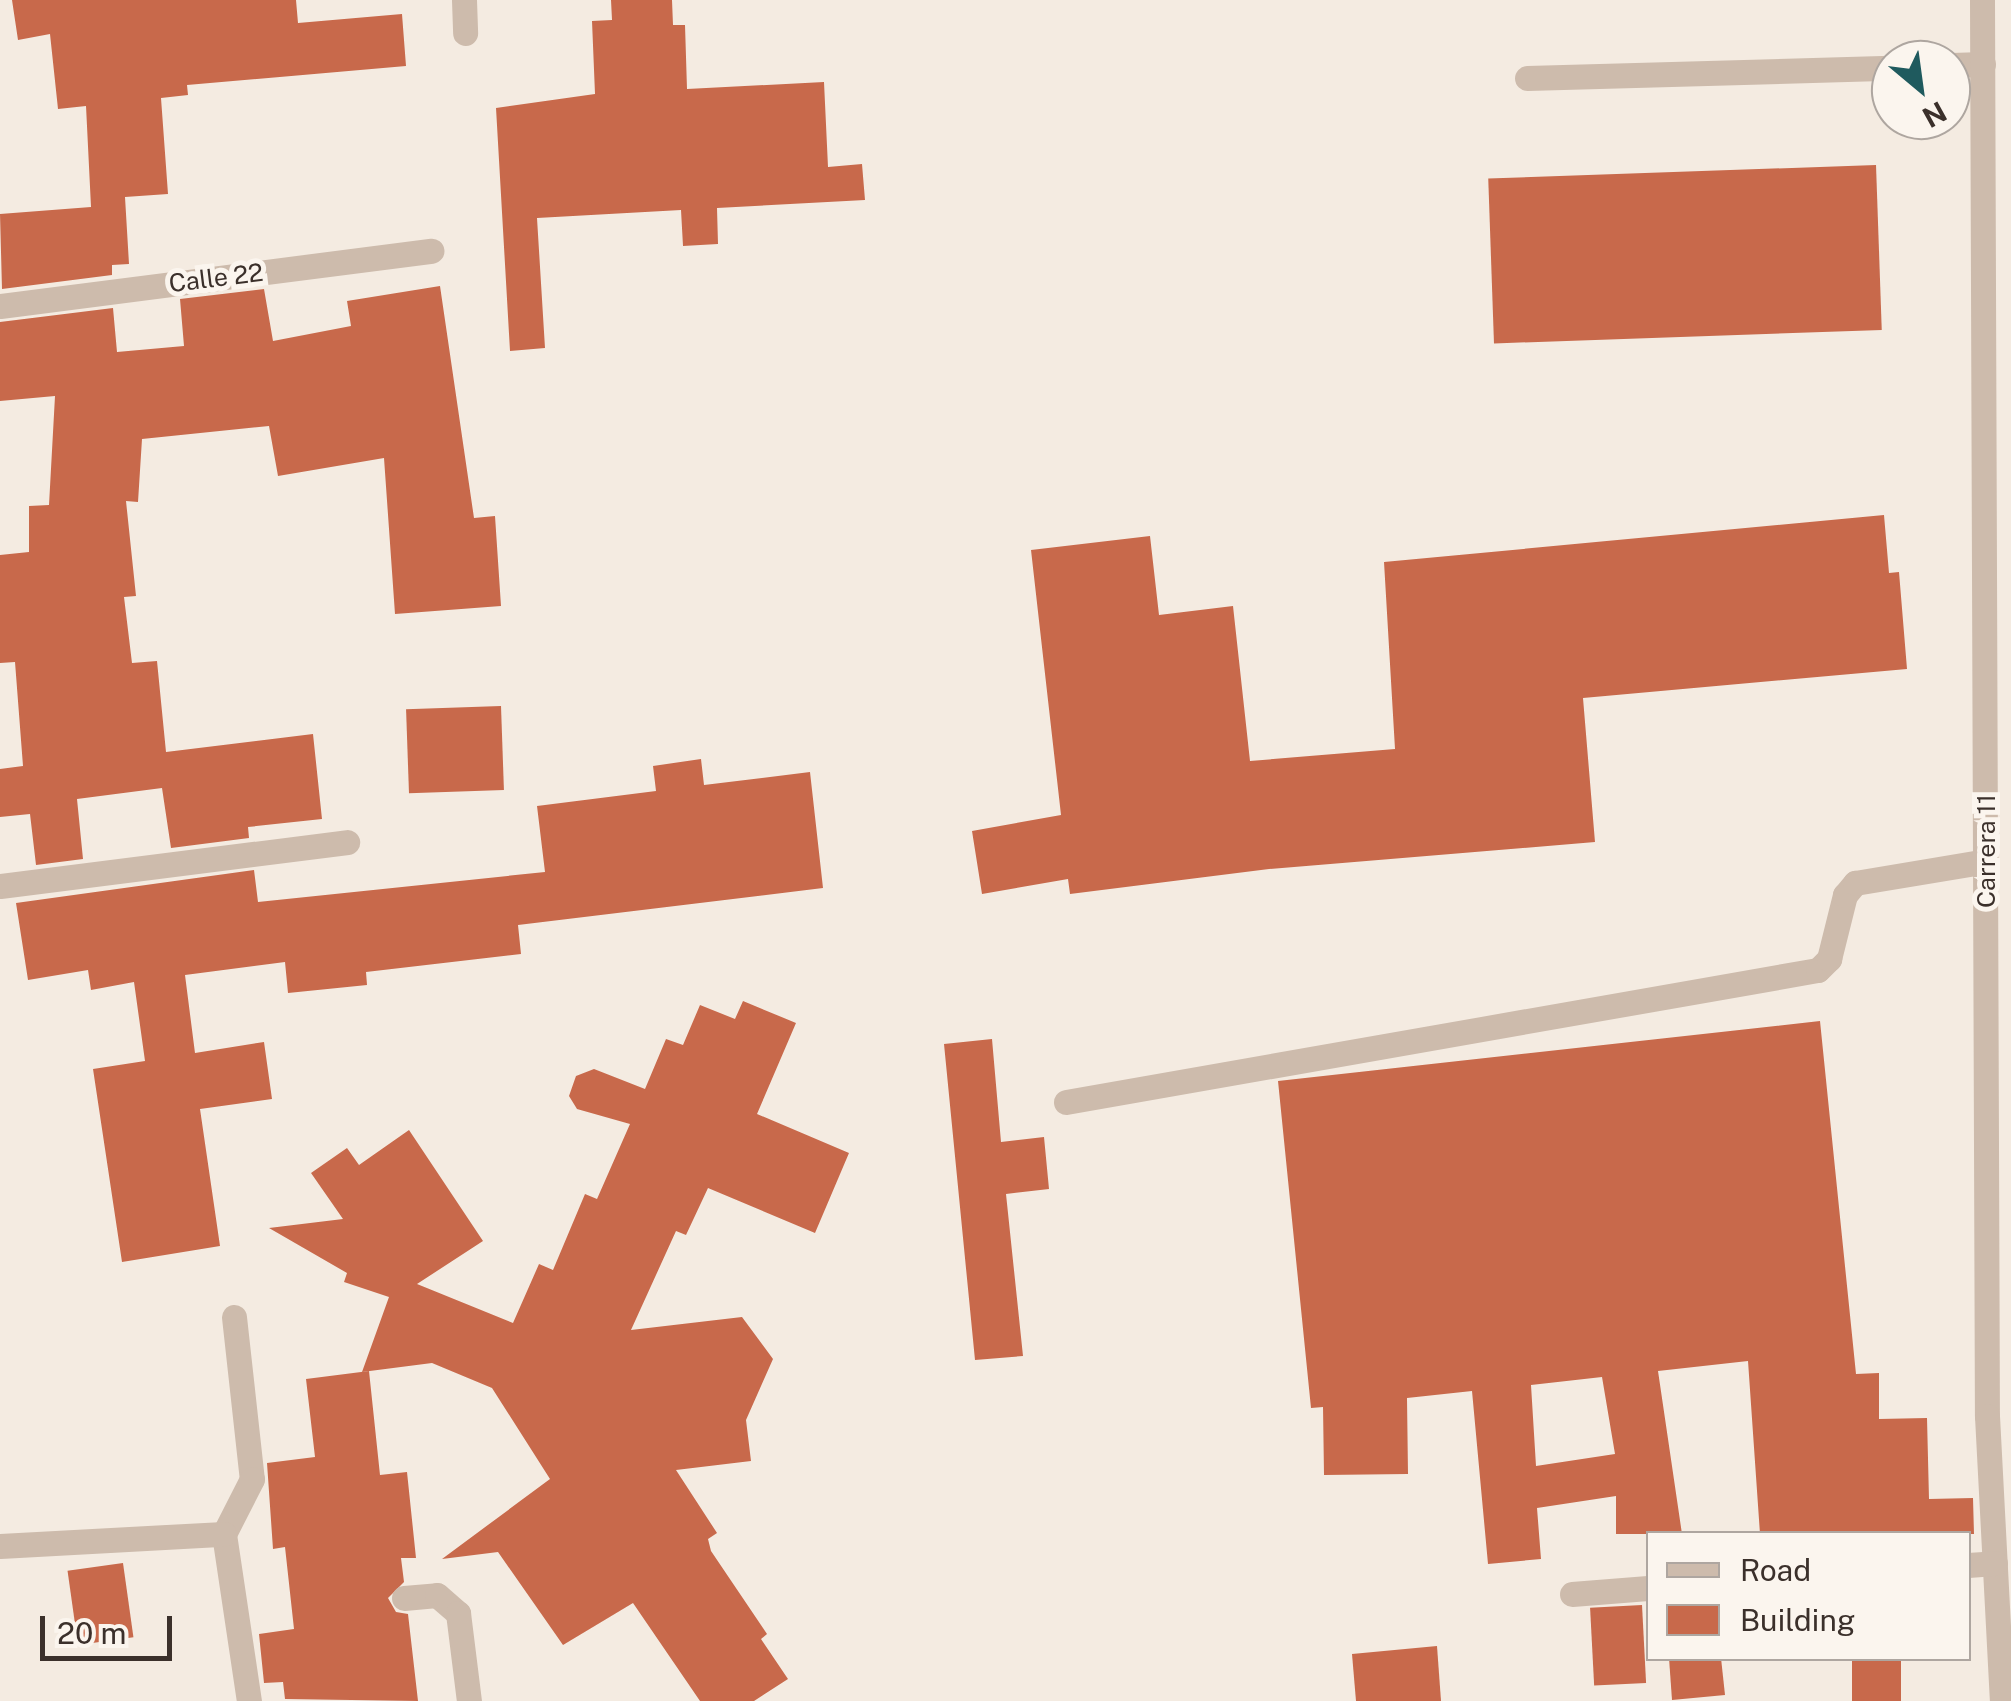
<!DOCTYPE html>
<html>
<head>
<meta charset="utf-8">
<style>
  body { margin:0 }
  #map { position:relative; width:2011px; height:1701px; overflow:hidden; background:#f4ebe1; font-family:"Public Sans",sans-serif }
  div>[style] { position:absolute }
  .building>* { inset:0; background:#c8694b; transform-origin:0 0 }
  .lane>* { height:25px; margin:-12.5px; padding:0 12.5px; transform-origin:12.5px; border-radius:12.5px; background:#cdbbac }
  .street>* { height:25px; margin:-12.5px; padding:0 12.5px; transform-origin:12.5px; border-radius:12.5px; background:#cdbbac }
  span { translate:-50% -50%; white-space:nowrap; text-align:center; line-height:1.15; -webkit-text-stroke:10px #fbf5ee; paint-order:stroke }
  .street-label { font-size:25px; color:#3b302b }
  .legend { position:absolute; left:1646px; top:1531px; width:325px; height:130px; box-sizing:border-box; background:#fbf5ee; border:2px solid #aea6a0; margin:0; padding:12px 18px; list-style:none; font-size:30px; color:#3b302b }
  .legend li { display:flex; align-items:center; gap:20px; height:50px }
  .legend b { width:50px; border:2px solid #aea6a0 }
  .north { position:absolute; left:1871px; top:40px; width:100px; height:100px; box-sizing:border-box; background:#fbf5ee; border:2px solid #aea6a0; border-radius:50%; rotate:151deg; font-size:28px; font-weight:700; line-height:40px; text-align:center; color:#3b302b }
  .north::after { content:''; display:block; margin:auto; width:35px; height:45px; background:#1f5a5e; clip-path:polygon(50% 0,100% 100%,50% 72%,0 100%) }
  .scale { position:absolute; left:40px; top:1616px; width:132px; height:45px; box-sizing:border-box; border:5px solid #3b302b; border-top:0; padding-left:12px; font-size:30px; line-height:35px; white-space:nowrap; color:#3b302b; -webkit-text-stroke:8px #fbf5ee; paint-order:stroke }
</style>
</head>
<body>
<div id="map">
  <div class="building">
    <div style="clip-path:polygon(12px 0,296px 0,298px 23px,402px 14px,406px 66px,187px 85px,188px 95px,161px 98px,168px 194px,125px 197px,129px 264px,112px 265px,112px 275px,2px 289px,0 214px,91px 207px,86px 106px,58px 109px,50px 34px,18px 40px)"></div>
    <div style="clip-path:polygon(611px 0,672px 0,673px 25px,685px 25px,687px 89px,824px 82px,828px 167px,862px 164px,865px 200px,717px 208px,718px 244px,683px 246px,681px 210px,537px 218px,545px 348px,510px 351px,496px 108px,595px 94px,592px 21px,612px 20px)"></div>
    <div style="left:1876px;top:165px;width:165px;height:388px;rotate:88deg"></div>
    <div style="clip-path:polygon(440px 286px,474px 518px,495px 516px,501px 606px,395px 614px,384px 458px,278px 476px,269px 426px,142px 439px,138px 502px,126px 501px,136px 596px,124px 597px,132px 663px,157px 661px,166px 752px,313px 734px,322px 819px,248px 827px,249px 838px,171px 848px,162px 788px,77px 799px,83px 859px,36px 865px,30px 814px,0 817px,0 769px,23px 766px,15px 662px,0 663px,0 555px,29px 552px,29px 506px,49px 505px,55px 396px,0 401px,0 322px,113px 308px,117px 352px,184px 346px,180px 299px,264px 289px,273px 341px,351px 326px,347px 301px)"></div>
    <div style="clip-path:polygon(1884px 515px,1889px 573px,1899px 572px,1907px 669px,1583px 698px,1595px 842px,1269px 869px,1070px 894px,1068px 879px,982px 894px,972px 831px,1061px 815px,1031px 550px,1150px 536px,1159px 615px,1233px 606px,1250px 761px,1395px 749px,1384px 562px)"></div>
    <div style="left:501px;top:706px;width:84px;height:95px;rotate:88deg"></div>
    <div style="clip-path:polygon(701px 759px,704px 785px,810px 772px,823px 888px,518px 925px,521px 954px,366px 972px,367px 985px,288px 993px,285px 962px,185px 975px,195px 1053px,264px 1042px,272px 1099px,200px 1109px,220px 1246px,122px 1262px,93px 1069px,145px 1061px,134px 982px,91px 990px,88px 970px,28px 980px,16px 903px,254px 870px,258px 902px,545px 872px,537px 806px,656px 791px,653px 766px)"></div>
    <div style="clip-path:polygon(743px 1001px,796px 1023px,757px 1114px,849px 1153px,815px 1233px,708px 1188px,686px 1235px,676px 1231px,631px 1330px,742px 1317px,773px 1359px,746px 1420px,751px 1461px,676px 1470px,717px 1533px,708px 1539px,711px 1551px,767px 1634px,761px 1639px,788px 1679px,754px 1701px,700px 1701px,633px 1603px,563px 1645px,498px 1552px,442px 1559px,550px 1479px,492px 1388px,432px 1363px,362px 1372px,389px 1297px,344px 1282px,347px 1273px,269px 1228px,343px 1219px,311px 1173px,347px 1148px,359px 1165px,409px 1130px,483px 1241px,417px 1284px,513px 1323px,539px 1264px,553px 1270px,585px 1194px,597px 1199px,630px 1124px,577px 1109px,569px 1096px,576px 1076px,594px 1069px,645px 1089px,666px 1039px,683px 1045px,700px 1005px,735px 1019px)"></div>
    <div style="clip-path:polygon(evenodd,1820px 1021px,1856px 1374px,1879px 1373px,1879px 1419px,1927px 1418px,1929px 1499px,1973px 1498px,1974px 1534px,1760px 1534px,1748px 1361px,1658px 1371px,1682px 1534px,1616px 1534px,1616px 1496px,1537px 1508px,1541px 1559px,1488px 1564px,1472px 1391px,1407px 1398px,1408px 1474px,1324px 1475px,1323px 1407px,1311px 1408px,1278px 1081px,1820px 1021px,1602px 1377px,1615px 1454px,1536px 1466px,1531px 1385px,1602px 1377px)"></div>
    <div style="clip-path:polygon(992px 1039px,1001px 1142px,1044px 1137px,1049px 1189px,1006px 1194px,1023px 1356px,975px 1360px,944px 1044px)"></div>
    <div style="clip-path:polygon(369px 1371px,380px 1475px,407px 1472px,416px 1558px,401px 1558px,404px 1582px,388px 1598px,396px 1612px,408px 1614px,418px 1701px,285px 1699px,283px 1682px,264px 1683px,259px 1634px,294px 1629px,285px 1547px,273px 1549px,267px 1463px,315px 1457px,306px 1379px)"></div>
    <div style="left:123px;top:1563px;width:75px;height:56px;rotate:82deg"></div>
    <div style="left:1642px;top:1605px;width:78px;height:52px;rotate:87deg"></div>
    <div style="clip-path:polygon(1437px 1646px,1441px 1701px,1356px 1701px,1352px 1654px)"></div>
    <div style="clip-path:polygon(1669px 1658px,1721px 1658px,1725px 1695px,1672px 1700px)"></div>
    <div style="left:1852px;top:1658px;width:49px;height:43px"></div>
  </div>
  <div class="lane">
    <div style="left:1951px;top:65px;width:32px;rotate:-2deg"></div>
    <div style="left:1527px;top:78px;width:364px;rotate:-1.6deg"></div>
    <div style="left:1066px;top:1102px;width:763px;rotate:-9.96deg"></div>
    <div style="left:1818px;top:970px;width:16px;rotate:-45deg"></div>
    <div style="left:1829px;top:959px;width:66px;rotate:-76deg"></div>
    <div style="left:1845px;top:895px;width:16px;rotate:-50deg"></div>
    <div style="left:1855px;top:883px;width:133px;rotate:-9.5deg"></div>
  </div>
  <div class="street">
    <div style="left:464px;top:0;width:33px;rotate:88deg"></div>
    <div style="left:1982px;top:0;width:1416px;rotate:89.8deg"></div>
    <div style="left:1987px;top:1416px;width:285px;rotate:87deg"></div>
    <div style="left:0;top:306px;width:435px;rotate:-7.3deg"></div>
    <div style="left:0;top:886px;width:350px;rotate:-7.2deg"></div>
    <div style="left:234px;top:1317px;width:163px;rotate:83.7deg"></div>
    <div style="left:252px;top:1479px;width:62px;rotate:117deg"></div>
    <div style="left:224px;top:1534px;width:169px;rotate:81.5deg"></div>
    <div style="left:0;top:1546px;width:224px;rotate:-3.1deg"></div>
    <div style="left:1968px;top:1565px;width:27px;rotate:-4deg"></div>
    <div style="left:1572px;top:1594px;width:76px;rotate:-4.5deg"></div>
    <div style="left:404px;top:1598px;width:33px;rotate:-5deg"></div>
    <div style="left:437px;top:1595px;width:28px;rotate:41deg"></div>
    <div style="left:458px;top:1613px;width:89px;rotate:82.9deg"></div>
  </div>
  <div class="street-label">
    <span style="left:216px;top:278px;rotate:-7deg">Calle 22</span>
    <span style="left:1986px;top:851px;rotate:-90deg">Carrera 11</span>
  </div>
  <ul class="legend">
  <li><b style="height:12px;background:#cdbbac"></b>Road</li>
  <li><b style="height:28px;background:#c8694b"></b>Building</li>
  </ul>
  <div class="north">N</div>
  <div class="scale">20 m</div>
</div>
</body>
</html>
